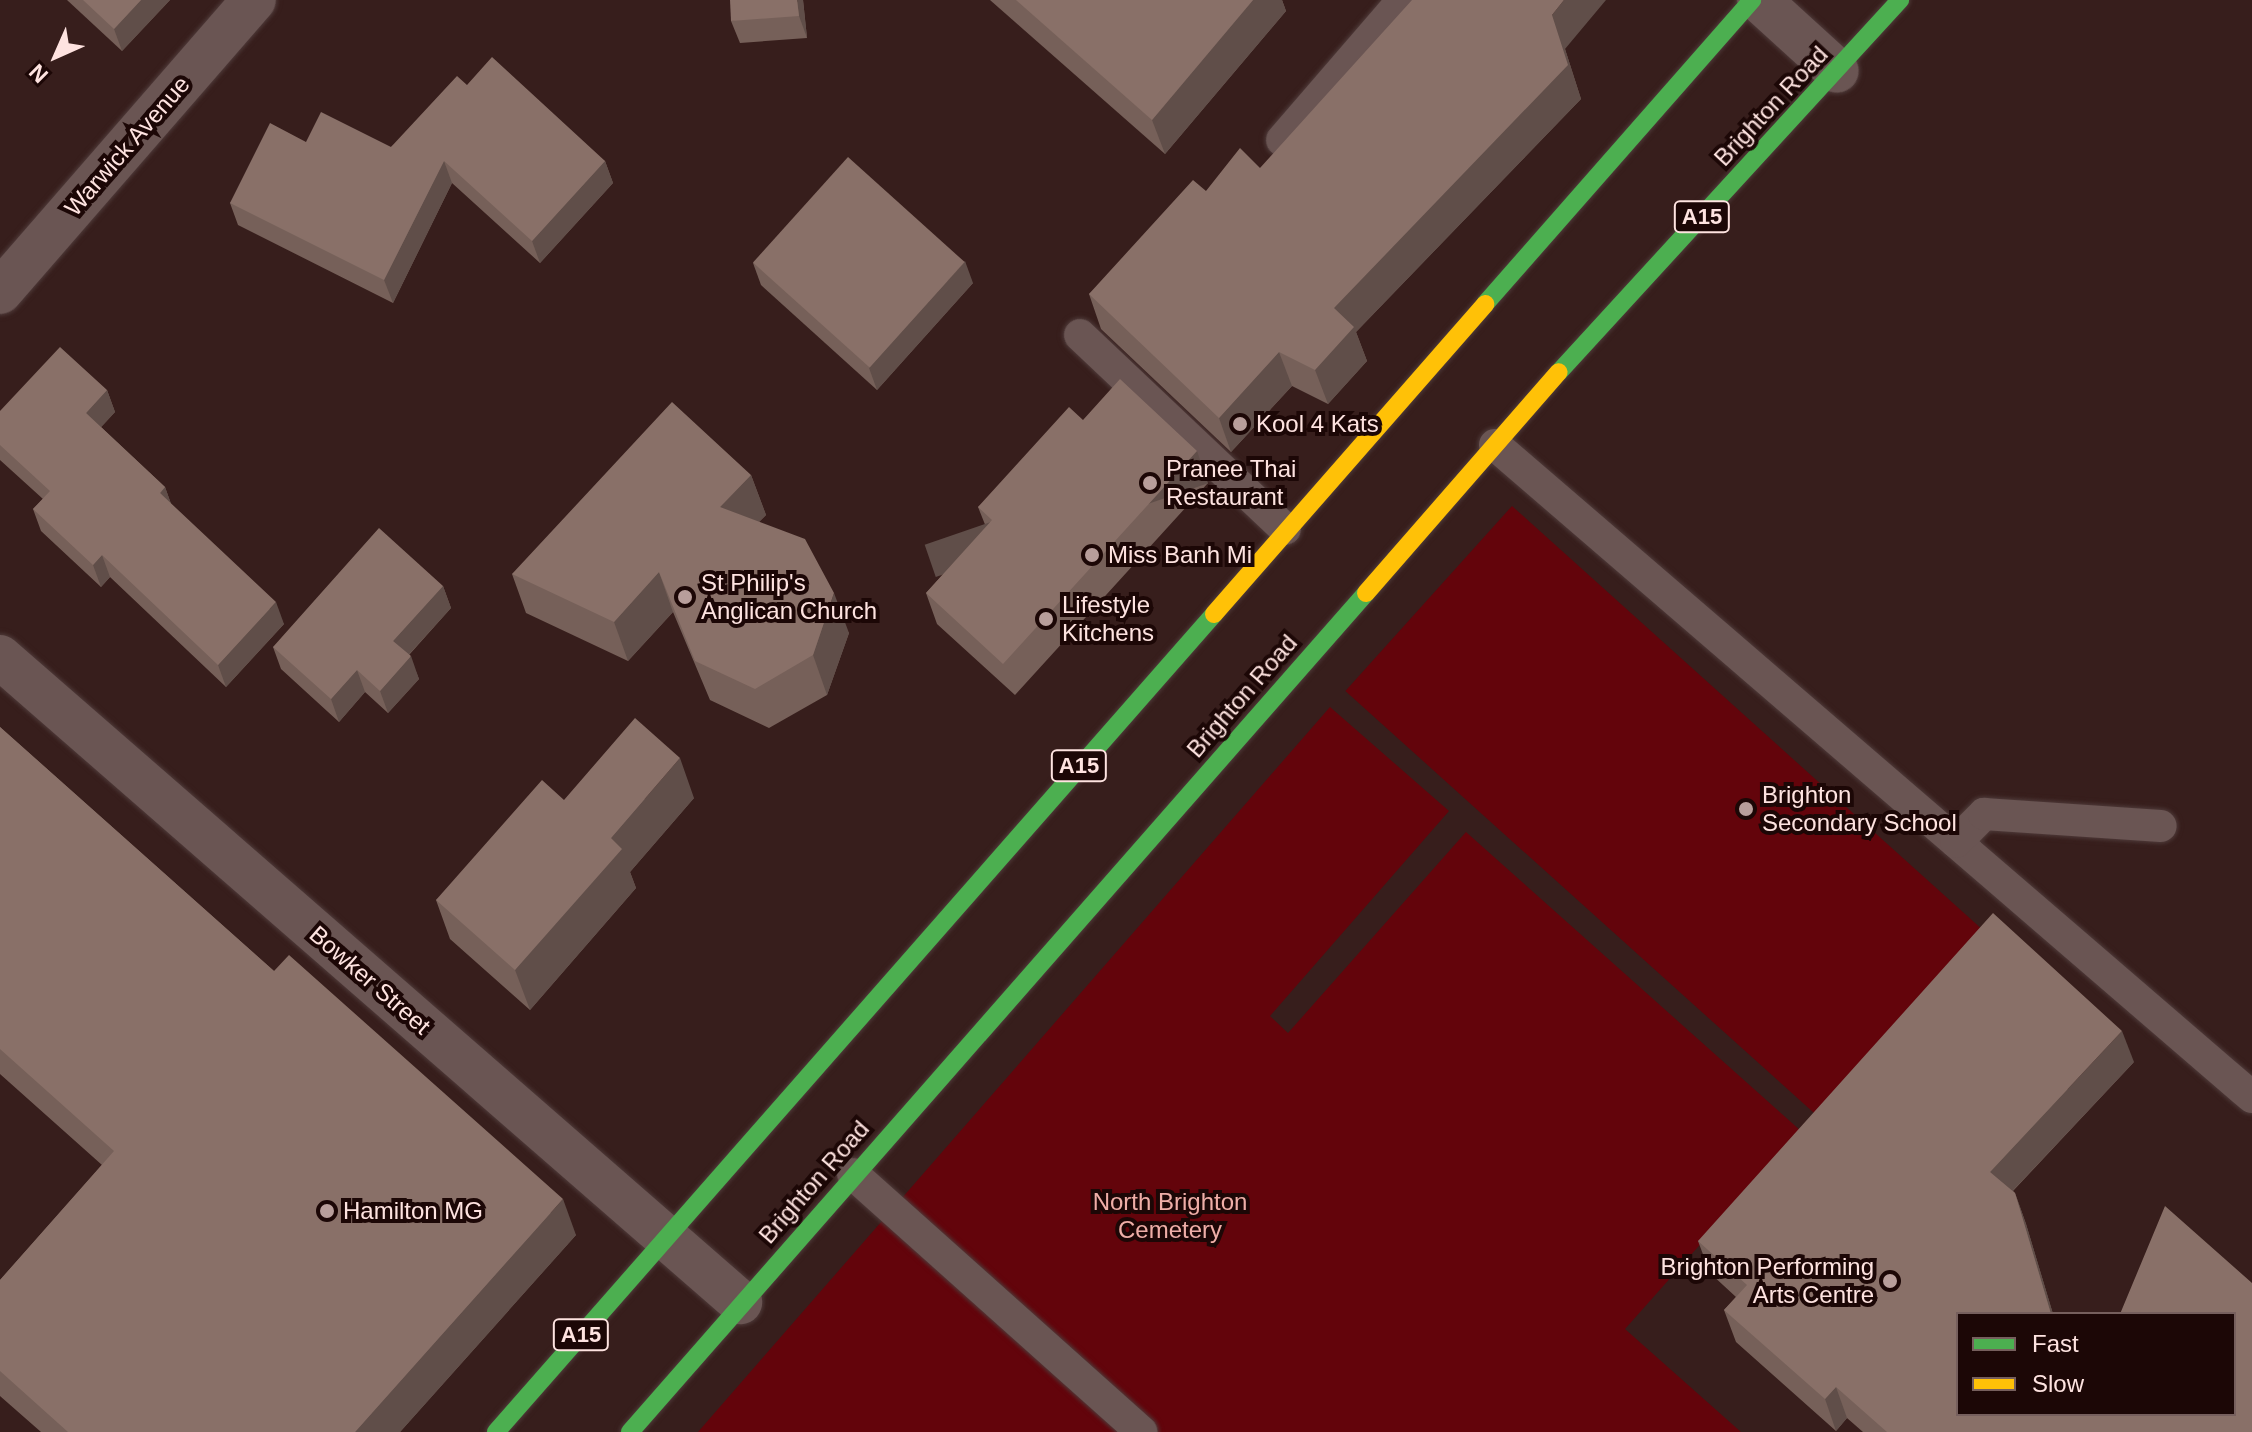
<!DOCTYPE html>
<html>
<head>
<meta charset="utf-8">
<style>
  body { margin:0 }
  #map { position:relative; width:2252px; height:1432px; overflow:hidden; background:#371e1c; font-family:Arial,sans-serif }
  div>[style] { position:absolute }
  .green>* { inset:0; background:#63040b; transform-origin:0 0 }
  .roads { filter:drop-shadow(0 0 2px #4e3a39) drop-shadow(0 0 2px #4e3a39) }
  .lane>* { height:32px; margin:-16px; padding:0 16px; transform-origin:16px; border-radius:16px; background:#6a5553 }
  .street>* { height:44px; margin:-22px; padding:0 22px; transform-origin:22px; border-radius:22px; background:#6a5553 }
  .fast>* { height:18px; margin:-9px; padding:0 9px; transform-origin:9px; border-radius:9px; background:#4caf50 }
  .slow>* { height:18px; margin:-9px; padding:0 9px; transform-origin:9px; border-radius:9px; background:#ffc107 }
  .wall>* { inset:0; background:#766059 }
  .shaded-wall>* { inset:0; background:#604e49; transform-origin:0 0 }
  .building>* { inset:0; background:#897068; transform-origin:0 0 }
  .dots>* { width:22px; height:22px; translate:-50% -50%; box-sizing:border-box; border:4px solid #1c0706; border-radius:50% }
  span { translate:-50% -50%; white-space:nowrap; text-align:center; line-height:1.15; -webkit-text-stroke:8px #1c0706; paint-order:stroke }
  .shield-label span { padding:2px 6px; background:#1c0706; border:2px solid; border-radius:6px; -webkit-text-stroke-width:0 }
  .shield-label { font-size:22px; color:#fee3e0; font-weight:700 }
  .street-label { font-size:24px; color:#fee3e0 }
  .poi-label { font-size:24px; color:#fee3e0 }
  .left { translate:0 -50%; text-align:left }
  .right { translate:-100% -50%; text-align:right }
  .park-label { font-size:24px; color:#efaea7 }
  .legend { position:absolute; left:1956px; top:1312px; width:280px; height:104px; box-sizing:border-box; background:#1c0706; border:2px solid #765f5d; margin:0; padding:10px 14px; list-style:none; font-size:24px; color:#fee3e0 }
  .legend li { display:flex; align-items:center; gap:16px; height:40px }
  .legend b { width:40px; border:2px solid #765f5d }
  .north { position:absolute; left:16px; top:16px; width:80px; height:80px; -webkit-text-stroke:6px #1c0706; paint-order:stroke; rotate:225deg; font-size:22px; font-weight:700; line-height:32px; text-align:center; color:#fee3e0 }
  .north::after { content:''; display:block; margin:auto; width:28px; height:36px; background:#fee3e0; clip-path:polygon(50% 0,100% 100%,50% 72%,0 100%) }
</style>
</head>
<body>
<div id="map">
  <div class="green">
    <div style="left:1512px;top:506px;width:659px;height:249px;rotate:42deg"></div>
    <div style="clip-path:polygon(1330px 707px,1449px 811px,1270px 1016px,1288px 1033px,1466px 832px,1801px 1131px,1625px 1329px,1741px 1432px,698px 1432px)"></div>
  </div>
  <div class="roads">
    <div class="lane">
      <div style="left:1282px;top:140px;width:185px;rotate:-49.2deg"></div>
      <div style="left:1080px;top:335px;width:282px;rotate:43.4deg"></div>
      <div style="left:1495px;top:445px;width:999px;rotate:40.74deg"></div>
      <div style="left:1956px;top:842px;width:40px;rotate:-45deg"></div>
      <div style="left:1984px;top:814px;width:177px;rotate:3.9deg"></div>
      <div style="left:853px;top:1174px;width:387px;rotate:41.8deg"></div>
    </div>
    <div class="street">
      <div style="left:1759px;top:0;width:105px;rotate:42.3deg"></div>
      <div style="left:0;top:292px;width:387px;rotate:-49deg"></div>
      <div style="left:0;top:657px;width:982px;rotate:41.08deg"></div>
    </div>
    <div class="fast">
      <div style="left:1485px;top:304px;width:405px;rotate:-48.7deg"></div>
      <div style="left:1559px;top:372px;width:505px;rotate:-47.49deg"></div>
      <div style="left:496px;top:1432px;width:1088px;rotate:-48.72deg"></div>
      <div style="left:630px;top:1432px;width:1116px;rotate:-48.74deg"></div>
    </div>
    <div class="slow">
      <div style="left:1366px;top:593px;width:293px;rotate:-48.9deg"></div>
      <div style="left:1214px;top:614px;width:412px;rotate:-48.8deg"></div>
    </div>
  </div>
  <div class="wall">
    <div style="clip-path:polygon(67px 0,170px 0,122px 51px)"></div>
    <div style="clip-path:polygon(803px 0,807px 38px,740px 43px,731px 21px)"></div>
    <div style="clip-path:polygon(990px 0,1282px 0,1286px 11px,1165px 154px)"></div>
    <div style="clip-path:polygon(1565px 49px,1581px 99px,1356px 332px,1367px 361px,1328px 404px,1292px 386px,1231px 452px,1101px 329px,1089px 294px,1206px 191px,1260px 168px)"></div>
    <div style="clip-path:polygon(467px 85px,605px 161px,613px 183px,540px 263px,452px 183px,393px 303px,238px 225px,230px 203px,306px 142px,391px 147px)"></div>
    <div style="clip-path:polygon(753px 263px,973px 283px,877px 390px,761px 285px)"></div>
    <div style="clip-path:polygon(107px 390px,115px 412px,101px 427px,165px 487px,171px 504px,284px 624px,226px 687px,110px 577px,101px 587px,41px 531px,33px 509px,43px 499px,0 460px,0 411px)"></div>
    <div style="clip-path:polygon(1083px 420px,1208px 483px,1015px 695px,937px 624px,926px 593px,986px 527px,978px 507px)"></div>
    <div style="clip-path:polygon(751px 475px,766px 515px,759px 522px,849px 633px,827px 695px,769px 728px,710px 700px,673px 612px,628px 661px,526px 613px,512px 574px)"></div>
    <div style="clip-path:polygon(443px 586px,451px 608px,409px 655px,419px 679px,388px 713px,365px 692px,339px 722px,281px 669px,273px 647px)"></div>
    <div style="clip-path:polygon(0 727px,274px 971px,576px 1235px,400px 1432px,41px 1432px,0 1396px,0 1280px,102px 1165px,0 1074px)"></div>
    <div style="clip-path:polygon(694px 798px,630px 872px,636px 888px,530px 1010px,450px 939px,436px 900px,564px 800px)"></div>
    <div style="clip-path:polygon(2134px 1062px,2013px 1191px,2015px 1193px,2026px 1224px,2053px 1314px,1958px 1314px,1958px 1414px,2252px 1432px,1863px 1432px,1847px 1418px,1836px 1431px,1736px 1342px,1724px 1310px,1736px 1297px,1710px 1273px,1698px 1241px)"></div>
  </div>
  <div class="shaded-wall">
    <div style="clip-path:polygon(141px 0,170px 0,122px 51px,114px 29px)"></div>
    <div style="clip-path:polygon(797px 0,803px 0,807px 38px,799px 16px)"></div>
    <div style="clip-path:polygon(1253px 0,1282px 0,1286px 11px,1165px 154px,1152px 120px)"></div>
    <div style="clip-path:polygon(1564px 0,1606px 0,1565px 49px,1581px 99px,1356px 332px,1367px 361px,1328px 404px,1315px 370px,1334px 308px,1552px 15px)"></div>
    <div style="clip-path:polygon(444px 161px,452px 183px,393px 303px,384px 280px)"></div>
    <div style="clip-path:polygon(605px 161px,613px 183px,540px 263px,532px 241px)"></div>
    <div style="clip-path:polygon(965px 261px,973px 283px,877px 390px,869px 368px)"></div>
    <div style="clip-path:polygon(1279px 352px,1292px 386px,1231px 452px,1219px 418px)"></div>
    <div style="clip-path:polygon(107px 390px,115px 412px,94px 435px,86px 413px)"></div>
    <div style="left:1197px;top:451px;width:34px;height:288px;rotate:71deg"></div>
    <div style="clip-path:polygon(751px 475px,766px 515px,734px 546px,720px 507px)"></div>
    <div style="clip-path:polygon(165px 487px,173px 509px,160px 493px)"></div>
    <div style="clip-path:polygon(102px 555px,110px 577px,101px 587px,93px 565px)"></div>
    <div style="clip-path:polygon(659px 572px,673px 612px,628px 661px,614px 622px)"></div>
    <div style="clip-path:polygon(443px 586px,451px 608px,401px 663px,393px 641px)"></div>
    <div style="clip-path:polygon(834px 593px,849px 633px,827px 695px,813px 655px)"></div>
    <div style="clip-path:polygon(276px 602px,284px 624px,226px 687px,218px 665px)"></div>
    <div style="clip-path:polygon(411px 656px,419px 679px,388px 713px,380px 691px)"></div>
    <div style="clip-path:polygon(357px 670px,365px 692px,339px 722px,331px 699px)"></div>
    <div style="clip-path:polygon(680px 758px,694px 798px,630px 872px,636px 888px,530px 1010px,515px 970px,611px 838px)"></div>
    <div style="clip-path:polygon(2122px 1031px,2134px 1062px,2001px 1203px,1990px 1172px)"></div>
    <div style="clip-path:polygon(2015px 1193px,2026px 1224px,2053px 1314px,2051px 1314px)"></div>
    <div style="clip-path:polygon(563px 1199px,576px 1235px,400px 1432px,355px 1432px)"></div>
    <div style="clip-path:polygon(1836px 1387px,1847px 1418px,1836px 1431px,1825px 1399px)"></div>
  </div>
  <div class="building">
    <div style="clip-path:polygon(83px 0,141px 0,114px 29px)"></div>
    <div style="clip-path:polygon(730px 0,797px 0,799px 16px,731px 21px)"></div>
    <div style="clip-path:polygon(1016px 0,1253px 0,1152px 120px)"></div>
    <div style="clip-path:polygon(1412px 0,1564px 0,1552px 15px,1568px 65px,1334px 308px,1354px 327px,1315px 370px,1279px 352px,1219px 418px,1089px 294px,1193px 180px,1206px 191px,1240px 148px,1260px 168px)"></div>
    <div style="clip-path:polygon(492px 57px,605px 161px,532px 241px,444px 161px,384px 280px,230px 203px,270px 123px,306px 142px,321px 112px,391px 147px,457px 76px,467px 85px)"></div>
    <div style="left:848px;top:157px;width:157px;height:142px;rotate:42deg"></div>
    <div style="clip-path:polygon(60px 347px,107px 390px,86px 413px,165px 487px,160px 493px,276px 602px,218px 665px,102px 555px,93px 565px,33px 509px,50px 491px,0 445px,0 411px)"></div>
    <div style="clip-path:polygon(1120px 379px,1197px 451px,1003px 664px,926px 593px,992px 520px,978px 507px,1069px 407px,1083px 420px)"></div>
    <div style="clip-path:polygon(672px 402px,751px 475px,720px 507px,805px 539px,834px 593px,813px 655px,755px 689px,695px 661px,659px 572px,614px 622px,512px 574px)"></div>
    <div style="clip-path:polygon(379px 528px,443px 586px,393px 641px,411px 656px,380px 691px,357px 670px,331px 699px,273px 647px)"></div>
    <div style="clip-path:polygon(635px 718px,680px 758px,611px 838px,622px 849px,515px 970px,436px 900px,542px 780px,564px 800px)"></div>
    <div style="clip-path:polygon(0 727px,274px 971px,289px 955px,563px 1199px,355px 1432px,68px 1432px,0 1371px,0 1280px,114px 1151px,0 1049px)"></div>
    <div style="clip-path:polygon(1993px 913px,2122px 1031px,1990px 1172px,2015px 1193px,2051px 1314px,1958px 1314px,1958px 1414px,2234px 1414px,2234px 1314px,2120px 1314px,2165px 1206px,2252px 1283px,2252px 1432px,1887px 1432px,1836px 1387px,1825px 1399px,1724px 1310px,1747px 1285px,1698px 1241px)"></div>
  </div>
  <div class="dots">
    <div style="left:1240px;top:424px;background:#b89e9b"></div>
    <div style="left:1150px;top:483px;background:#b89e9b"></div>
    <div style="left:1092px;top:555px;background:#b89e9b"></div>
    <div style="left:685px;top:597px;background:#b89e9b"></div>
    <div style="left:1046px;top:619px;background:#b89e9b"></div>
    <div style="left:1746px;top:809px;background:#b89e9b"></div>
    <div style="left:327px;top:1211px;background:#b89e9b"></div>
    <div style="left:1890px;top:1281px;background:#b89e9b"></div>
  </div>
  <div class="shield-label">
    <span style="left:1702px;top:217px">A15</span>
    <span style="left:1079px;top:766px">A15</span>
    <span style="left:581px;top:1335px">A15</span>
  </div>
  <div class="street-label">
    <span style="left:1771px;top:106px;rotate:-47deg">Brighton Road</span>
    <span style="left:127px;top:146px;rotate:-49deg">Warwick Avenue</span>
    <span style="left:1242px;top:696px;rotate:-49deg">Brighton Road</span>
    <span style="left:370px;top:980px;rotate:41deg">Bowker Street</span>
    <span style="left:814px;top:1182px;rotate:-49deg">Brighton Road</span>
  </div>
  <div class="poi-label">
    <span class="left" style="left:1256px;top:424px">Kool 4 Kats</span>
    <span class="left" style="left:1166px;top:483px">Pranee Thai<br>Restaurant</span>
    <span class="left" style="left:1108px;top:555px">Miss Banh Mi</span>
    <span class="left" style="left:701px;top:597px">St Philip's<br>Anglican Church</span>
    <span class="left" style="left:1062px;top:619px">Lifestyle<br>Kitchens</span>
    <span class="left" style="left:1762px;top:809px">Brighton<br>Secondary School</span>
    <span class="left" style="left:343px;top:1211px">Hamilton MG</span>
    <span class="right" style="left:1874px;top:1281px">Brighton Performing<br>Arts Centre</span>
  </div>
  <div class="park-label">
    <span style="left:1170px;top:1216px">North Brighton<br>Cemetery</span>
  </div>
  <ul class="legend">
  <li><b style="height:10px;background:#4caf50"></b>Fast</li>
  <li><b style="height:10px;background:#ffc107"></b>Slow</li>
  </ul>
  <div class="north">N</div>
</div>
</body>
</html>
